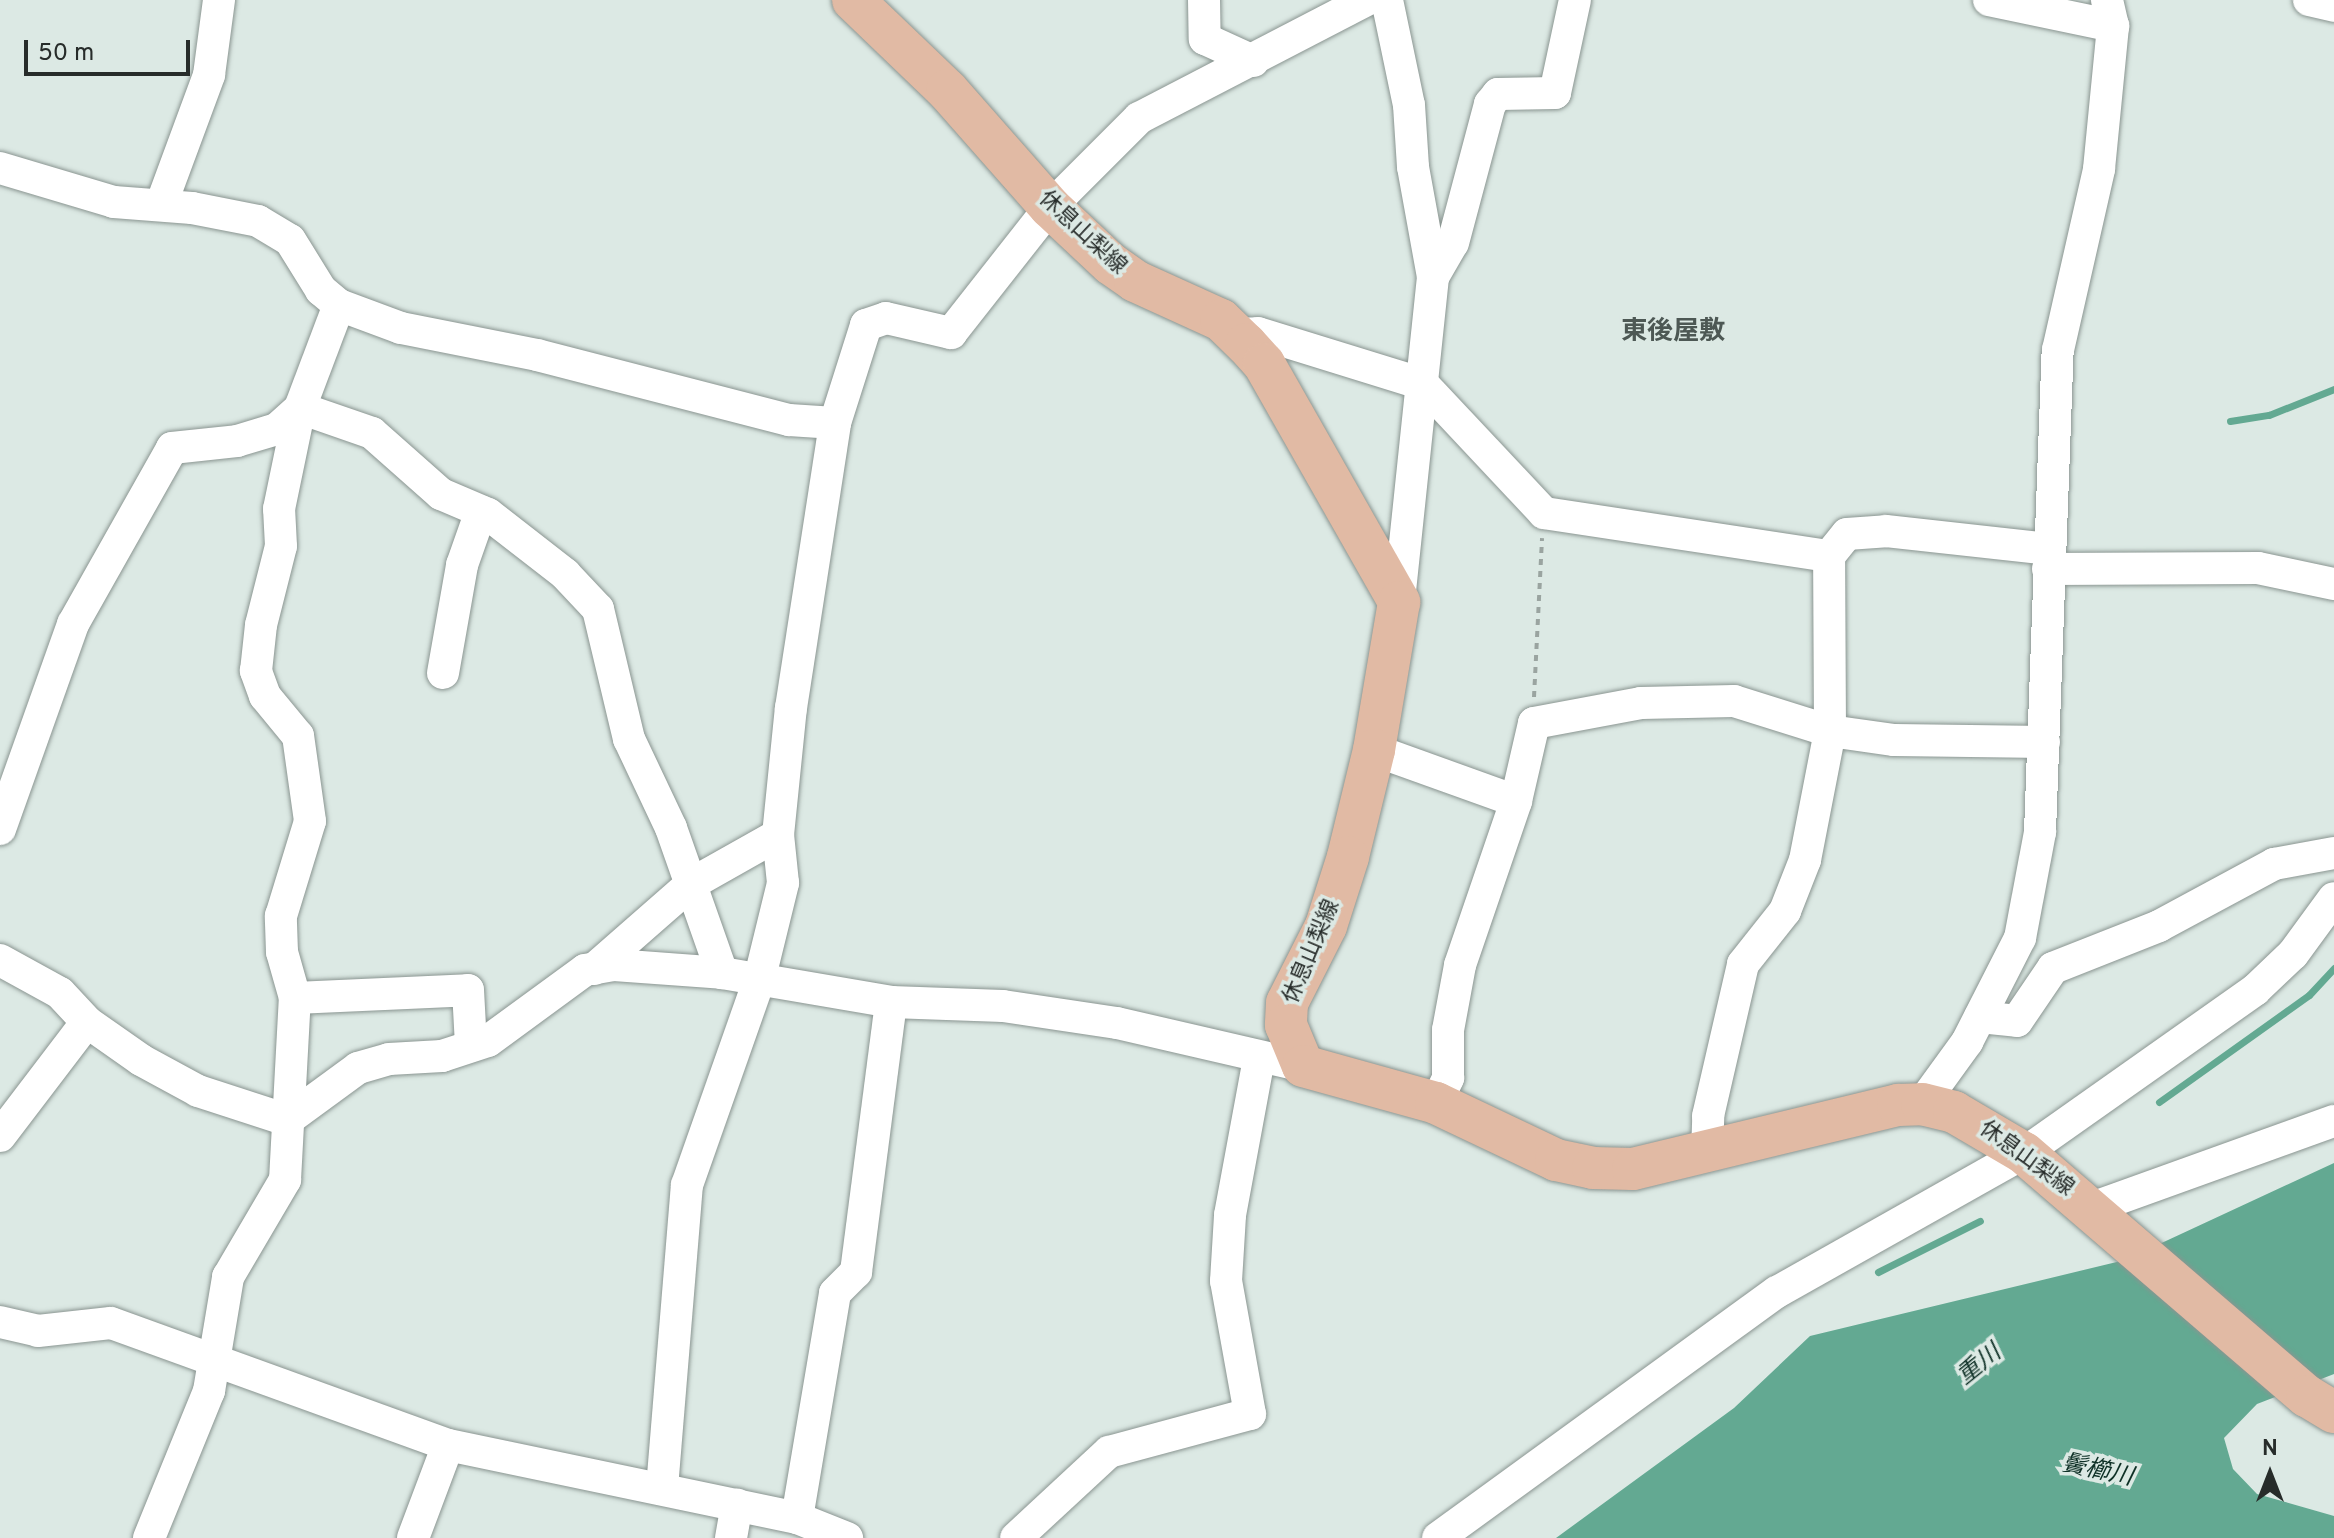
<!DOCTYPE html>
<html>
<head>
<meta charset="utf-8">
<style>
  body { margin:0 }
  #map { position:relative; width:2334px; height:1538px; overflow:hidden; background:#dce9e4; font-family:Overpass,"Noto Sans JP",sans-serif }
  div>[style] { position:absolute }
  .water>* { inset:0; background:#63a992 }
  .stream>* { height:7px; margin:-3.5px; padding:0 3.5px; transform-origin:3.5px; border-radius:3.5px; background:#63a992 }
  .path>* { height:4px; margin-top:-2px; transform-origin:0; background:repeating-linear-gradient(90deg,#9aa4a0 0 6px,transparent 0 12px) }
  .roads { filter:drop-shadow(0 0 2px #8a9591) drop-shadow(0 0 2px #8a9591) }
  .minor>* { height:32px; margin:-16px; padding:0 16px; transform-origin:16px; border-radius:16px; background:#fff }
  .major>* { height:42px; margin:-21px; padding:0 21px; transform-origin:21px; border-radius:21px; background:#e1baa4 }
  span { translate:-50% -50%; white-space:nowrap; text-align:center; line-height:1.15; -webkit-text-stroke:7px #dce9e4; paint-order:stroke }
  .street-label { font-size:22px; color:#272c2a }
  .water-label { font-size:24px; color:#0e3026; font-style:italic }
  .quarter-label { font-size:26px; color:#4d5854; font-weight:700 }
  .north { position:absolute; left:2230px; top:1434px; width:80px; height:80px; -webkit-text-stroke:6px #dce9e4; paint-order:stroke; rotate:0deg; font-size:22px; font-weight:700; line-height:32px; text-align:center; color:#272c2a }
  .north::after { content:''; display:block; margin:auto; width:28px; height:36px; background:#272c2a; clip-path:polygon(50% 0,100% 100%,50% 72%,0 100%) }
  .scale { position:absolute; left:24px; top:40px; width:166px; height:36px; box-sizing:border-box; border:4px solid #272c2a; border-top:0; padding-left:10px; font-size:24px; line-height:28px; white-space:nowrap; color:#272c2a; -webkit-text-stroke:6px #dce9e4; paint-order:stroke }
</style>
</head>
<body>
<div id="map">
  <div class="water">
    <div style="clip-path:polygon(2334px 1163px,2334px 1374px,2257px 1404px,2224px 1438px,2233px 1469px,2257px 1494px,2334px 1516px,2334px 1538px,1556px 1538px,1734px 1408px,1810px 1336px,2125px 1260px)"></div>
  </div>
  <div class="stream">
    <div style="left:2230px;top:421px;width:39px;rotate:-9deg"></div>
    <div style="left:2269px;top:415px;width:70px;rotate:-21.8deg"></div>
    <div style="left:2159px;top:1102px;width:184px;rotate:-35.5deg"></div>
    <div style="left:2309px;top:995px;width:37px;rotate:-47deg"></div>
    <div style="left:1878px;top:1272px;width:114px;rotate:-26.6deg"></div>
  </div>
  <div class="path">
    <div style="left:1534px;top:697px;width:159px;rotate:-87.1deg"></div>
  </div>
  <div class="roads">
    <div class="minor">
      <div style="left:1204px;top:0;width:39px;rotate:89deg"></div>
      <div style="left:1205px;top:39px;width:53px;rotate:24.6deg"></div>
      <div style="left:1387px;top:0;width:107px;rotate:78.2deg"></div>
      <div style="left:1409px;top:105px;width:62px;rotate:86.3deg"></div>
      <div style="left:1413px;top:167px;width:112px;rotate:79.7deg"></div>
      <div style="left:1433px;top:277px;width:327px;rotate:96deg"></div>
      <div style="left:1989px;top:0;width:127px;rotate:11.8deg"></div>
      <div style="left:2309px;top:0;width:26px;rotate:13deg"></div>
      <div style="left:0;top:168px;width:119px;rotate:16.6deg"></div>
      <div style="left:114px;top:202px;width:78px;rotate:4.4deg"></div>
      <div style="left:192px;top:208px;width:67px;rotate:11.1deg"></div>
      <div style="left:258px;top:221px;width:37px;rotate:31deg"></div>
      <div style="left:290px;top:240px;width:59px;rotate:58.2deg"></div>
      <div style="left:321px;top:290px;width:23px;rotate:40deg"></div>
      <div style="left:339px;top:305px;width:66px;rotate:20.4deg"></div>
      <div style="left:401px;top:328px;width:139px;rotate:11.2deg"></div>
      <div style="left:537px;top:355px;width:260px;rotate:14.5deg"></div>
      <div style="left:789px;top:420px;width:46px;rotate:3.7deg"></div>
      <div style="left:161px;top:205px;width:139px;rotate:-69.7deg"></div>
      <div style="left:209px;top:75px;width:76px;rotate:-82.4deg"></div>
      <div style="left:1433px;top:277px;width:39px;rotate:-60deg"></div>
      <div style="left:1453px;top:243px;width:144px;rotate:-75.1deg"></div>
      <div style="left:1490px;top:104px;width:13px;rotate:-51deg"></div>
      <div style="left:1498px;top:94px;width:57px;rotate:-1deg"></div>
      <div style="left:1555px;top:93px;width:95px;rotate:-77.9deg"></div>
      <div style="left:1235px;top:334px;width:23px;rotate:-2deg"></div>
      <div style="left:1258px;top:333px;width:173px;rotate:17.2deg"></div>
      <div style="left:1423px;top:384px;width:177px;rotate:46.8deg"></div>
      <div style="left:1544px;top:513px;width:288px;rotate:8.6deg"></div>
      <div style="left:2048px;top:569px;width:210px;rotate:-0.3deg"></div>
      <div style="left:2258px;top:568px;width:78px;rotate:11.9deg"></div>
      <div style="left:443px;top:673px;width:110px;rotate:-80deg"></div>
      <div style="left:462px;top:565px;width:57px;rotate:-70.6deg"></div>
      <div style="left:1374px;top:750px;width:151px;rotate:19.8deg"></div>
      <div style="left:0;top:829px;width:218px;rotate:-70.4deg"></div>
      <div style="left:73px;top:624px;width:202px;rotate:-60.6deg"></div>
      <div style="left:172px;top:448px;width:65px;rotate:-6.1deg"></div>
      <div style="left:237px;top:441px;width:42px;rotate:-16.7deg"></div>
      <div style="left:277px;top:429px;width:31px;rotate:-42deg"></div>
      <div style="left:300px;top:408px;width:76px;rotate:19.1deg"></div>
      <div style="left:372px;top:433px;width:92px;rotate:41.5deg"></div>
      <div style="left:441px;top:494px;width:51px;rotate:23.1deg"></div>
      <div style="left:488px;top:514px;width:98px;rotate:37.9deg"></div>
      <div style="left:565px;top:574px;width:48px;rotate:46.7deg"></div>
      <div style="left:598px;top:609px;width:134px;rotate:76.6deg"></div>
      <div style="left:629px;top:739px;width:98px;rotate:64.7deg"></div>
      <div style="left:671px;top:828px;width:154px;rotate:70.6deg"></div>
      <div style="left:0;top:960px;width:68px;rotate:28.8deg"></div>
      <div style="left:60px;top:993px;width:40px;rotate:47deg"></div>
      <div style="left:87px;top:1022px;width:66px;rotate:35.1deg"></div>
      <div style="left:141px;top:1060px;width:65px;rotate:28.5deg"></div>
      <div style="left:198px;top:1091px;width:94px;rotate:18deg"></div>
      <div style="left:594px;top:969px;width:129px;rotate:-41.2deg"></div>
      <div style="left:691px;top:884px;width:100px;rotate:-29.4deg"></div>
      <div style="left:295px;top:998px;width:173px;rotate:-2.6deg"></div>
      <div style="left:468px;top:990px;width:56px;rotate:86.9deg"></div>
      <div style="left:1980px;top:1017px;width:37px;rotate:6deg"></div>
      <div style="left:2017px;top:1021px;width:64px;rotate:-55.8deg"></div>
      <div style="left:2053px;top:968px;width:114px;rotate:-21.6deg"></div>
      <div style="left:2159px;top:926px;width:131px;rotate:-28.3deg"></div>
      <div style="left:2274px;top:864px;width:61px;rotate:-10.4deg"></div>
      <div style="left:1436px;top:1103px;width:28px;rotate:-64deg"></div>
      <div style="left:1448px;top:1078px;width:48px;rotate:-90deg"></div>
      <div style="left:1448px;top:1030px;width:66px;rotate:-79.5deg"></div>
      <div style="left:1460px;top:965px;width:173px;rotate:-71.1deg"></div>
      <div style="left:1516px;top:801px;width:80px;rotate:-77deg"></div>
      <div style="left:1534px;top:723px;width:109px;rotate:-10.6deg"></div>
      <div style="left:1641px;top:703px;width:93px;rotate:-1.2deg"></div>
      <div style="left:1734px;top:701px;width:101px;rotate:17.4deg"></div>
      <div style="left:1830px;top:731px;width:65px;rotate:8deg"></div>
      <div style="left:1894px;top:740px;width:150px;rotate:0.8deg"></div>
      <div style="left:1922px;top:1104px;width:77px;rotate:-54deg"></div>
      <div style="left:1967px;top:1042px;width:117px;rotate:-63deg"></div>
      <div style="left:2020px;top:938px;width:108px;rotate:-79.3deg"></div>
      <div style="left:2040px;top:832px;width:482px;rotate:-87.9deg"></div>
      <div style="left:2058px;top:350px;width:186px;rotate:-77.2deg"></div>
      <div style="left:2099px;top:169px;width:144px;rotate:-84.4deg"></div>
      <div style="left:2113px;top:26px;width:27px;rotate:-103deg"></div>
      <div style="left:287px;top:1120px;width:88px;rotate:-36.2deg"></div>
      <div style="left:358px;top:1068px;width:32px;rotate:-16deg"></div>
      <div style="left:389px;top:1059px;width:53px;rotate:-3.2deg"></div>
      <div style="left:442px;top:1056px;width:48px;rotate:-18.1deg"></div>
      <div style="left:488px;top:1041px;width:120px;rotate:-36.2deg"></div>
      <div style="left:585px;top:970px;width:29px;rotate:-10deg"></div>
      <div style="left:614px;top:965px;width:108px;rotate:4.2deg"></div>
      <div style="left:722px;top:973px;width:171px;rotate:9.7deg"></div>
      <div style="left:891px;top:1002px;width:112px;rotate:2deg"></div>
      <div style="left:1003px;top:1006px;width:115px;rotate:8.5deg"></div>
      <div style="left:1117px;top:1023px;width:191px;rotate:13deg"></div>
      <div style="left:0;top:1136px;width:143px;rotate:-52.7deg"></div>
      <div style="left:1707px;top:1153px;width:37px;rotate:-88deg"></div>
      <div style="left:1708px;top:1116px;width:156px;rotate:-77deg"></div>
      <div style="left:1743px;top:964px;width:68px;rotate:-51.6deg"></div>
      <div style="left:1785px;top:911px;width:55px;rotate:-68.6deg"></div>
      <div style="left:1805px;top:860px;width:131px;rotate:-79deg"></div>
      <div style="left:1830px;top:731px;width:175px;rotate:-90.3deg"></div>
      <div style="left:1829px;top:556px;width:28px;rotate:-51deg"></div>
      <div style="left:1847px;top:534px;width:39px;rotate:-4deg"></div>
      <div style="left:1886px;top:531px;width:163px;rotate:6.3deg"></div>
      <div style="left:2092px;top:1208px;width:257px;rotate:-19.8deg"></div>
      <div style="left:0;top:1322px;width:39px;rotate:13deg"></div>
      <div style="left:38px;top:1331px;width:73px;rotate:-6.3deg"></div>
      <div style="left:111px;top:1323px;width:358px;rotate:19.9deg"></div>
      <div style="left:448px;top:1445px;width:357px;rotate:11.8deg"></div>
      <div style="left:797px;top:1518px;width:54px;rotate:21.8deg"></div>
      <div style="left:662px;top:1488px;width:304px;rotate:-85.3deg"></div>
      <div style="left:687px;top:1185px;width:216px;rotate:-70.6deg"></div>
      <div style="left:759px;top:981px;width:101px;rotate:-76.2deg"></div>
      <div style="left:783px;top:883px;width:48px;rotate:-95.9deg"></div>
      <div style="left:778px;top:835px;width:128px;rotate:-84.2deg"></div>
      <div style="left:791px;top:708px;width:288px;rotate:-81.2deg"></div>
      <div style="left:835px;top:423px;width:103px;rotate:-72.4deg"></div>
      <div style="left:866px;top:325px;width:21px;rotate:-19deg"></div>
      <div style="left:886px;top:318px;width:67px;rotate:13deg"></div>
      <div style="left:951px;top:333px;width:160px;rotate:-51.8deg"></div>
      <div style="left:1050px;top:207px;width:126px;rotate:-45deg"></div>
      <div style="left:1139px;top:118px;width:257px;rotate:-27.4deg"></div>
      <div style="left:797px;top:1518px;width:228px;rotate:-80.4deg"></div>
      <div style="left:835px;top:1293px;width:30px;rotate:-45deg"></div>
      <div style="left:856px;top:1272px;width:272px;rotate:-82.6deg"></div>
      <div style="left:149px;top:1538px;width:159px;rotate:-67.8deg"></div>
      <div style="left:209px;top:1391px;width:116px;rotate:-80.5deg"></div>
      <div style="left:228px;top:1277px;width:113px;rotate:-59.6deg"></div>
      <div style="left:285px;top:1180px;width:182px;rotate:-86.9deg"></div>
      <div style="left:295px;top:998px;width:48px;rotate:-105.8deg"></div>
      <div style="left:282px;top:952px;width:36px;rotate:-92deg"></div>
      <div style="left:281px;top:916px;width:99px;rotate:-73deg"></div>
      <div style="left:310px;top:821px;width:86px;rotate:-98deg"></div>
      <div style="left:298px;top:736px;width:52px;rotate:-129.5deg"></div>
      <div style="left:265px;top:696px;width:27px;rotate:-110deg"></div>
      <div style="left:256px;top:671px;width:46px;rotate:-83.8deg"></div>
      <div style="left:261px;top:625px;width:81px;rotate:-75.8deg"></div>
      <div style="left:281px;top:546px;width:37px;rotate:-93deg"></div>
      <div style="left:279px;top:509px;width:103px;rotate:-78.3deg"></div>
      <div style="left:300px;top:408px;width:110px;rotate:-69.3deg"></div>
      <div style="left:413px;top:1538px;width:99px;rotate:-69.4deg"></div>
      <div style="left:731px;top:1538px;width:34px;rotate:-80deg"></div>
      <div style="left:1016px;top:1538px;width:127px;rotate:-42.8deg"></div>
      <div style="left:1109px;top:1452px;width:146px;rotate:-15.1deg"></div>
      <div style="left:1250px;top:1414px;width:135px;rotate:-100.2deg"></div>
      <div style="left:1226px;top:1281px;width:66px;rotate:-86.5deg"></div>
      <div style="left:1230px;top:1215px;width:159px;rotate:-79.5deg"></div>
      <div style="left:1438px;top:1538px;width:419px;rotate:-36deg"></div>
      <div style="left:1777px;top:1292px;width:283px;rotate:-29.4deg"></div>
      <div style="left:2024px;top:1153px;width:283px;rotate:-35.2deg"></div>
      <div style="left:2255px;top:990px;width:52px;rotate:-43.5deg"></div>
      <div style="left:2293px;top:954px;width:69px;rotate:-53.8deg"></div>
    </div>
    <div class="major">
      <div style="left:853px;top:0;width:130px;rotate:43.8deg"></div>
      <div style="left:947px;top:90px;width:156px;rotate:48.6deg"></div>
      <div style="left:1050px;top:207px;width:83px;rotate:43.1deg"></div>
      <div style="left:1111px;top:264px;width:29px;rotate:35deg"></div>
      <div style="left:1135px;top:281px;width:94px;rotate:24.4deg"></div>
      <div style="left:1221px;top:320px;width:35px;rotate:44deg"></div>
      <div style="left:1246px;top:344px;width:27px;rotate:48deg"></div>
      <div style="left:1264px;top:364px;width:274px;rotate:60.4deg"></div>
      <div style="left:1399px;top:602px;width:150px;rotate:99.6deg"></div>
      <div style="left:1374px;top:750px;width:110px;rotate:103.7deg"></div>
      <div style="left:1348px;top:857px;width:72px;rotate:107.7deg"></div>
      <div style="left:1326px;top:926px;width:86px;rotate:116.9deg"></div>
      <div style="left:1287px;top:1003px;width:22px;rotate:93deg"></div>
      <div style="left:1286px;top:1025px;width:44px;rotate:67.5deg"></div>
      <div style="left:1303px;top:1066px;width:138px;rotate:15.5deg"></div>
      <div style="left:1436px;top:1103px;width:133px;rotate:25.4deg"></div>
      <div style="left:1556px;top:1160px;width:38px;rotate:12deg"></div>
      <div style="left:1593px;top:1168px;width:40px;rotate:1.4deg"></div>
      <div style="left:1633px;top:1169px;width:273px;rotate:-13.6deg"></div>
      <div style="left:1898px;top:1105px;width:24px;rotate:-2deg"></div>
      <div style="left:1922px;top:1104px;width:33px;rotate:14deg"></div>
      <div style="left:1954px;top:1112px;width:81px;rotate:30.4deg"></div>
      <div style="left:2024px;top:1153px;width:373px;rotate:40.7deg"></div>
      <div style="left:2307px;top:1396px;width:31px;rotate:31deg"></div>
    </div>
  </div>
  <div class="street-label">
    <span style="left:1082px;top:233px;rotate:43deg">休息山梨線</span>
    <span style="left:1312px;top:952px;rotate:-67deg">休息山梨線</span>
    <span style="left:2026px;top:1159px;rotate:36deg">休息山梨線</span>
  </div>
  <div class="water-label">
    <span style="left:1980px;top:1366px;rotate:-39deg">重川</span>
    <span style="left:2097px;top:1472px;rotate:12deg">鬢櫛川</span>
  </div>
  <div class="quarter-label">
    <span style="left:1673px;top:333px">東後屋敷</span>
  </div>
  <div class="north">N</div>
  <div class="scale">50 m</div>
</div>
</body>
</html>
